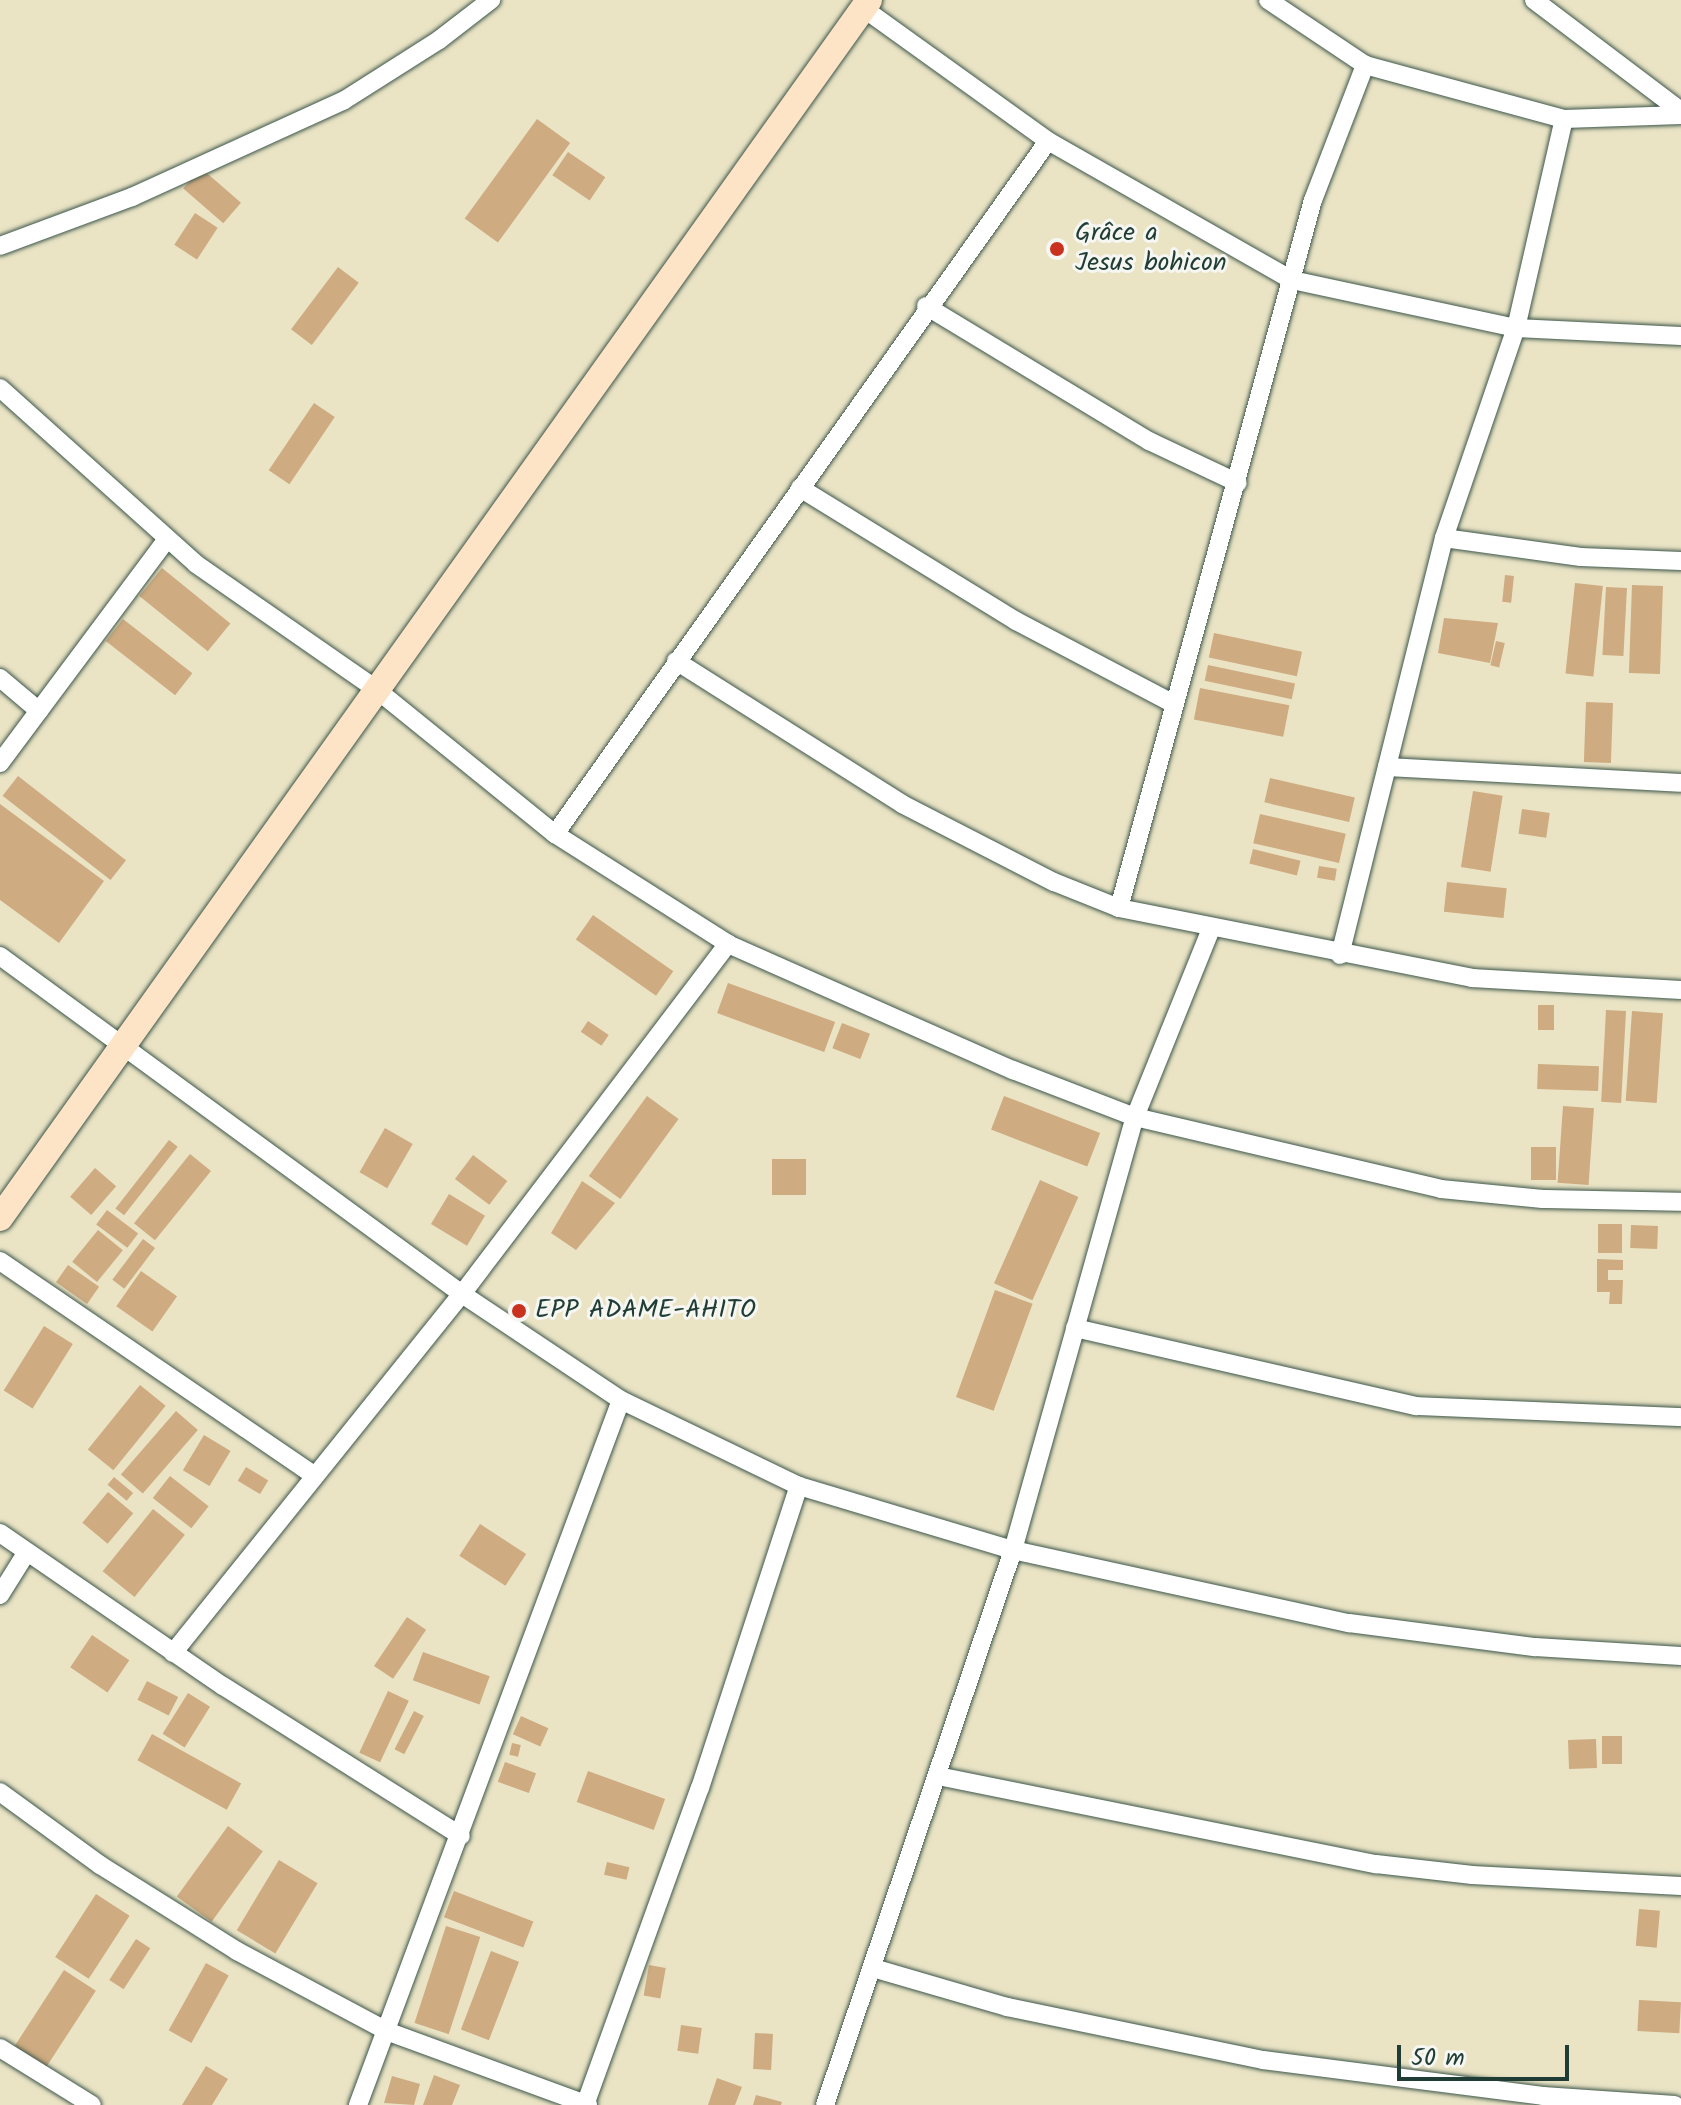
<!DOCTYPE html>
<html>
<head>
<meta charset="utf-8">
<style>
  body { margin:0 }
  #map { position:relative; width:1681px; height:2105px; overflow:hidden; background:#eae4c5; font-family:Kalam,sans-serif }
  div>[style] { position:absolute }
  .building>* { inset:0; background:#ceab81; transform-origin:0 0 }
  .roads { filter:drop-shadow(0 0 2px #3d564a) drop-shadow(0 0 2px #3d564a) }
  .street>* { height:18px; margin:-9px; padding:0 9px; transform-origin:9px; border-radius:9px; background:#fff }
  .secondary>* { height:26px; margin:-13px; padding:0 13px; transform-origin:13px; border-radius:13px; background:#fee4c6 }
  .dots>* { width:22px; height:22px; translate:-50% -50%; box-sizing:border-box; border:4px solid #f6f6f2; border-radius:50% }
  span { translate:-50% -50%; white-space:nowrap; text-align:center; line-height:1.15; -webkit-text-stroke:6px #f6f6f2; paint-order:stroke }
  .poi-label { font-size:26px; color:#1f3d34 }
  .left { translate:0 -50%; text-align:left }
  .scale { position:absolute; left:1397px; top:2045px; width:172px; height:36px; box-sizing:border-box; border:4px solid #1f3d34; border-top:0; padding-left:10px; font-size:24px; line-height:28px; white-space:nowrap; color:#1f3d34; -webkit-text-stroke:6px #f6f6f2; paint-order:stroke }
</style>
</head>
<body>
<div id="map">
  <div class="building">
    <div style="left:537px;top:119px;width:41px;height:123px;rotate:36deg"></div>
    <div style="left:568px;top:152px;width:45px;height:28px;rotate:34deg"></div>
    <div style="left:201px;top:168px;width:53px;height:27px;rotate:41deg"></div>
    <div style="left:195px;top:213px;width:27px;height:38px;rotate:33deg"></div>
    <div style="left:338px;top:267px;width:26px;height:78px;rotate:37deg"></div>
    <div style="left:314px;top:403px;width:25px;height:81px;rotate:34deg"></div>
    <div style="left:162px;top:568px;width:88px;height:36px;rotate:39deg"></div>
    <div style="left:1505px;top:575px;width:9px;height:27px;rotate:6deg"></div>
    <div style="left:1575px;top:583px;width:28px;height:91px;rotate:6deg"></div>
    <div style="left:1632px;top:585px;width:31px;height:88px;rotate:2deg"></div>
    <div style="left:1606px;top:587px;width:21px;height:68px;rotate:3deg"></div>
    <div style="clip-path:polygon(1444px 618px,1498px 623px,1490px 663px,1438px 653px)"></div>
    <div style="left:123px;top:619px;width:88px;height:28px;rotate:38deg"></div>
    <div style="left:1214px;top:633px;width:90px;height:25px;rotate:12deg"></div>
    <div style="left:1496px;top:641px;width:9px;height:25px;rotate:13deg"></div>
    <div style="left:1208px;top:665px;width:89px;height:16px;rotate:12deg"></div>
    <div style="left:1200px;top:688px;width:91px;height:32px;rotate:11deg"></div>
    <div style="left:1586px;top:702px;width:27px;height:60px;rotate:2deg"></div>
    <div style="left:18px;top:776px;width:137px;height:25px;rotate:38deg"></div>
    <div style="left:1270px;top:778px;width:87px;height:25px;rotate:13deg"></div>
    <div style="left:1473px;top:791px;width:30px;height:77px;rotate:9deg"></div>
    <div style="clip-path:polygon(0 804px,104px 881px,59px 943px,0 900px)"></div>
    <div style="left:1522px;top:809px;width:28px;height:25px;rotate:8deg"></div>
    <div style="left:1260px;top:814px;width:88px;height:30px;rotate:13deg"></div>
    <div style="left:1253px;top:849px;width:49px;height:15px;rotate:14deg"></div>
    <div style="left:1319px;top:866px;width:18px;height:12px;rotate:9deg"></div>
    <div style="left:1447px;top:882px;width:60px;height:30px;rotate:6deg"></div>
    <div style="left:593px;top:915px;width:98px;height:30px;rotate:35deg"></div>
    <div style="left:728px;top:983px;width:114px;height:32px;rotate:20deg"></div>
    <div style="left:1538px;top:1005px;width:16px;height:25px"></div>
    <div style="left:1606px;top:1010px;width:20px;height:92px;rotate:3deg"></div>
    <div style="left:1632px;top:1011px;width:31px;height:90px;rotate:4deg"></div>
    <div style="left:588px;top:1021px;width:25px;height:13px;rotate:34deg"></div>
    <div style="left:842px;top:1023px;width:30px;height:27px;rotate:21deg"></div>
    <div style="left:1538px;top:1064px;width:61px;height:25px;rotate:2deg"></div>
    <div style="left:647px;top:1096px;width:39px;height:99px;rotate:36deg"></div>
    <div style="left:1004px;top:1096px;width:103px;height:36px;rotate:21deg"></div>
    <div style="left:1563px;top:1106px;width:31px;height:77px;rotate:4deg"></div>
    <div style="left:385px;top:1128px;width:32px;height:51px;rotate:30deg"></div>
    <div style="left:169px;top:1140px;width:11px;height:87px;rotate:38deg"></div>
    <div style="left:1531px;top:1147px;width:25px;height:33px"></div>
    <div style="left:190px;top:1154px;width:27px;height:89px;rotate:39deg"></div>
    <div style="left:473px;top:1155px;width:43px;height:30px;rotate:37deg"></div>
    <div style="left:772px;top:1159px;width:34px;height:36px"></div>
    <div style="left:95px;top:1168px;width:28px;height:38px;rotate:41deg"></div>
    <div style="left:1040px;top:1180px;width:42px;height:113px;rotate:24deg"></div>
    <div style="clip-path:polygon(582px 1181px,615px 1203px,576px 1250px,551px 1233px)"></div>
    <div style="left:449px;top:1194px;width:42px;height:35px;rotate:31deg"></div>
    <div style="left:107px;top:1210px;width:39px;height:18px;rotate:37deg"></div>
    <div style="left:1598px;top:1224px;width:24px;height:29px"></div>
    <div style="left:1631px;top:1225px;width:27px;height:23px;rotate:2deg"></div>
    <div style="left:98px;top:1230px;width:32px;height:41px;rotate:39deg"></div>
    <div style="left:143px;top:1239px;width:15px;height:51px;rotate:37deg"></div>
    <div style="clip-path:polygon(1597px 1259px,1623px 1260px,1623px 1270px,1608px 1270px,1608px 1280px,1623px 1280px,1622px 1304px,1609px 1304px,1610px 1292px,1597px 1292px)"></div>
    <div style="left:68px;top:1265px;width:38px;height:21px;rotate:35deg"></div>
    <div style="left:141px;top:1271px;width:44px;height:43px;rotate:35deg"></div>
    <div style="left:995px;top:1290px;width:40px;height:114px;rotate:20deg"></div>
    <div style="left:44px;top:1326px;width:34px;height:76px;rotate:32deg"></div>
    <div style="left:140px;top:1385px;width:33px;height:83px;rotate:39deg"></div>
    <div style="left:176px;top:1411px;width:29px;height:84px;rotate:41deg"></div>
    <div style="left:204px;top:1435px;width:31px;height:41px;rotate:31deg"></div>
    <div style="left:246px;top:1467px;width:26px;height:16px;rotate:31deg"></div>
    <div style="left:170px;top:1476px;width:49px;height:28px;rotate:38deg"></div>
    <div style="left:114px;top:1477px;width:25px;height:10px;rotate:40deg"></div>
    <div style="left:108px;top:1492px;width:33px;height:40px;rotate:40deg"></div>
    <div style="left:153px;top:1509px;width:41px;height:80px;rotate:39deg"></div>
    <div style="left:480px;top:1524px;width:55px;height:38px;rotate:33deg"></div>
    <div style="left:407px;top:1617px;width:23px;height:59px;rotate:34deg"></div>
    <div style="left:92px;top:1635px;width:45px;height:39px;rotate:34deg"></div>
    <div style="left:423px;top:1652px;width:71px;height:30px;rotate:20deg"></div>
    <div style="left:147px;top:1681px;width:35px;height:21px;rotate:27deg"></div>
    <div style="left:388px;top:1691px;width:23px;height:68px;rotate:25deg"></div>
    <div style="left:188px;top:1693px;width:26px;height:48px;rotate:32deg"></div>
    <div style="left:414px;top:1711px;width:11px;height:43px;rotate:27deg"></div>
    <div style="left:521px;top:1716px;width:30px;height:20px;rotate:24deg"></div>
    <div style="left:152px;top:1734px;width:102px;height:30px;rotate:29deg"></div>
    <div style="left:1602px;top:1736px;width:20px;height:28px"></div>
    <div style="left:1596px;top:1739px;width:29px;height:28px;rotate:88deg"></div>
    <div style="left:512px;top:1743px;width:9px;height:12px;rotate:13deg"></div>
    <div style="left:505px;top:1762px;width:33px;height:21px;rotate:20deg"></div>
    <div style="left:588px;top:1771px;width:82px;height:33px;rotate:20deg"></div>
    <div style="left:228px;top:1826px;width:43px;height:87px;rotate:36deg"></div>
    <div style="left:279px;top:1860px;width:45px;height:82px;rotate:31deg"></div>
    <div style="left:607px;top:1862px;width:23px;height:13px;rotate:13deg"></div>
    <div style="left:454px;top:1891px;width:85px;height:28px;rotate:21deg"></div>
    <div style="left:96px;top:1894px;width:40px;height:75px;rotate:33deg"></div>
    <div style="left:1639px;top:1909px;width:21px;height:37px;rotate:5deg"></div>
    <div style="left:446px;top:1926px;width:36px;height:102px;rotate:18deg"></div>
    <div style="left:136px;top:1939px;width:17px;height:49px;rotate:33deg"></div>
    <div style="left:491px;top:1951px;width:30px;height:84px;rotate:21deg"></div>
    <div style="left:206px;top:1963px;width:26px;height:77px;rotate:29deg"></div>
    <div style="left:649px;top:1965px;width:17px;height:31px;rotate:10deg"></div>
    <div style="left:64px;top:1970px;width:38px;height:92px;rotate:33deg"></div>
    <div style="left:1639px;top:2000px;width:42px;height:31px;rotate:3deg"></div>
    <div style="left:681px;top:2025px;width:21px;height:26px;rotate:8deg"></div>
    <div style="left:755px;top:2033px;width:18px;height:36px;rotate:3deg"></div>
    <div style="clip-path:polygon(206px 2066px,228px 2079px,212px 2105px,182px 2105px)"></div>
    <div style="clip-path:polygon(434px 2075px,460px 2085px,452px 2105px,423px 2105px)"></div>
    <div style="clip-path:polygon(392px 2076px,420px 2084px,414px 2105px,384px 2103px)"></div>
    <div style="clip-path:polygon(717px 2078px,742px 2087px,735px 2105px,708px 2105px)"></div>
    <div style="clip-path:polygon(756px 2095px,782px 2102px,781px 2105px,753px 2105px)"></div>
  </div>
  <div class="roads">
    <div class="street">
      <div style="left:1268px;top:0;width:117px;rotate:33.8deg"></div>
      <div style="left:1365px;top:65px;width:206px;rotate:15.2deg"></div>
      <div style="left:1564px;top:119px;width:117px;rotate:-2deg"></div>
      <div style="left:1534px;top:0;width:184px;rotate:37.1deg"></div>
      <div style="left:863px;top:8px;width:228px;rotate:35.7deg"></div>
      <div style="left:1048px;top:141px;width:281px;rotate:29.7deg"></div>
      <div style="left:1292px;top:280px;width:229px;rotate:12.1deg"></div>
      <div style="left:1516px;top:328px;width:165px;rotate:2.8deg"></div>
      <div style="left:0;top:246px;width:141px;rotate:-20.4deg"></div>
      <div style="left:132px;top:197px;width:232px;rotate:-24.5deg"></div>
      <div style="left:343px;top:101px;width:114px;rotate:-32.4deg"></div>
      <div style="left:439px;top:40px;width:66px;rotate:-37.6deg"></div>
      <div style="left:926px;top:306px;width:261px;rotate:31.2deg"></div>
      <div style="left:1149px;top:441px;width:98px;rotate:25.3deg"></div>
      <div style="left:0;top:388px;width:263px;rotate:41.9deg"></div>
      <div style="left:196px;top:564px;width:221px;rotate:34.8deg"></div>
      <div style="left:377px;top:690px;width:229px;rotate:39deg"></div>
      <div style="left:555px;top:834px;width:205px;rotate:32.4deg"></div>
      <div style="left:728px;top:944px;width:312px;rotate:23.9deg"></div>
      <div style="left:1013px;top:1070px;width:131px;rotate:21.1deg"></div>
      <div style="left:1135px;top:1117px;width:314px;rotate:13.2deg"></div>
      <div style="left:1441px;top:1189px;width:102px;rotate:5.6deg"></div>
      <div style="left:1543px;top:1199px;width:138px;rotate:1.2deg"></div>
      <div style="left:800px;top:488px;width:254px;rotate:31.6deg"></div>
      <div style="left:1016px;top:621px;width:178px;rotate:27.7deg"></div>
      <div style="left:1444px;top:538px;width:138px;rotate:7.9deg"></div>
      <div style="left:1581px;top:557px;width:100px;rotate:2.3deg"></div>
      <div style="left:676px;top:661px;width:267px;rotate:32.3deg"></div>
      <div style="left:902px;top:804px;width:171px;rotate:27.2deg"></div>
      <div style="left:1054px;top:882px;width:70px;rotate:21.8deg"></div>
      <div style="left:1119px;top:908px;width:360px;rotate:11.2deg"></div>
      <div style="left:1472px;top:978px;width:209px;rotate:3.3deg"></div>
      <div style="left:0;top:678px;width:51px;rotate:40.2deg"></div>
      <div style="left:0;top:763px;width:279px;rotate:-53.3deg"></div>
      <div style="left:1387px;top:767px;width:294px;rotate:3.1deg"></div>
      <div style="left:555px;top:834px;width:850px;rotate:-54.57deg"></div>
      <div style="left:1119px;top:908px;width:734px;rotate:-74.68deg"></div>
      <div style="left:1313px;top:200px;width:145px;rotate:-68.9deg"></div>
      <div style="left:1340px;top:955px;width:430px;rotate:-76deg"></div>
      <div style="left:1444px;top:538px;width:222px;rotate:-71.1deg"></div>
      <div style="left:1516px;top:328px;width:214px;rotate:-77.1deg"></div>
      <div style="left:0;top:956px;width:572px;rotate:36.19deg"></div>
      <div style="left:462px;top:1294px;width:191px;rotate:33.7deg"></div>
      <div style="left:621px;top:1400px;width:198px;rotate:25.8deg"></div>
      <div style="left:799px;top:1486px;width:223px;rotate:16.7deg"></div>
      <div style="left:1013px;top:1550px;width:344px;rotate:12.3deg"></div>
      <div style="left:1349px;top:1623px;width:188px;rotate:7.4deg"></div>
      <div style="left:1535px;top:1647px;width:146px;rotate:3.5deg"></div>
      <div style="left:0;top:1261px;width:381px;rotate:34.3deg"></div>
      <div style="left:1075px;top:1328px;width:350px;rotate:12.9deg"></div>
      <div style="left:1416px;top:1406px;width:265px;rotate:2.4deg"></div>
      <div style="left:0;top:1533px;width:270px;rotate:34.5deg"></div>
      <div style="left:223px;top:1686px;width:281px;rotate:32.2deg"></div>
      <div style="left:0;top:1595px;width:47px;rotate:-58deg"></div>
      <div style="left:173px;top:1653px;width:461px;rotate:-51.2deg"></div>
      <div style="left:462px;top:1294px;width:440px;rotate:-52.8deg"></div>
      <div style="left:938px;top:1776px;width:447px;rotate:11.4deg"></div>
      <div style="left:1376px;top:1864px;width:97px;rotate:6.5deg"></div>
      <div style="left:1472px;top:1875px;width:209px;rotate:3deg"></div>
      <div style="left:0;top:1792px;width:124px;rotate:36.1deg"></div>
      <div style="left:100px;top:1865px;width:162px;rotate:32.1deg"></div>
      <div style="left:237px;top:1951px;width:172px;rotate:28.1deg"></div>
      <div style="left:389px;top:2032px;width:212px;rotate:20.1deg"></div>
      <div style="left:873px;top:1968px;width:140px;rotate:16.2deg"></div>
      <div style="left:1007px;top:2007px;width:261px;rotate:11.7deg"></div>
      <div style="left:1263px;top:2060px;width:282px;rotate:7.3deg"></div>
      <div style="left:1543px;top:2096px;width:132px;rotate:3.9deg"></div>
      <div style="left:0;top:2048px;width:108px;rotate:31.8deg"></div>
      <div style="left:358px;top:2105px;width:752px;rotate:-69.54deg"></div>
      <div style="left:585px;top:2105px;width:337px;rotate:-70.1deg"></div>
      <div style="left:700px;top:1788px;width:318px;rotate:-71.9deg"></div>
      <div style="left:825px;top:2105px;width:586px;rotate:-71.29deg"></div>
      <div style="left:1013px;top:1550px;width:450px;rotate:-74.3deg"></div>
      <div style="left:1135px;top:1117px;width:203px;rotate:-68deg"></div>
    </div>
    <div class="secondary">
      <div style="left:0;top:1218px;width:1496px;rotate:-54.49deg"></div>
    </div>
  </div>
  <div class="dots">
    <div style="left:1057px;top:249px;background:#c8321e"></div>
    <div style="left:519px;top:1311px;background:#c8321e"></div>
  </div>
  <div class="poi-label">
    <span class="left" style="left:1075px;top:249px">Grâce a<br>Jesus bohicon</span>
    <span class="left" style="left:535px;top:1311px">EPP ADAME-AHITO</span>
  </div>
  <div class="scale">50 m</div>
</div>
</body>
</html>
